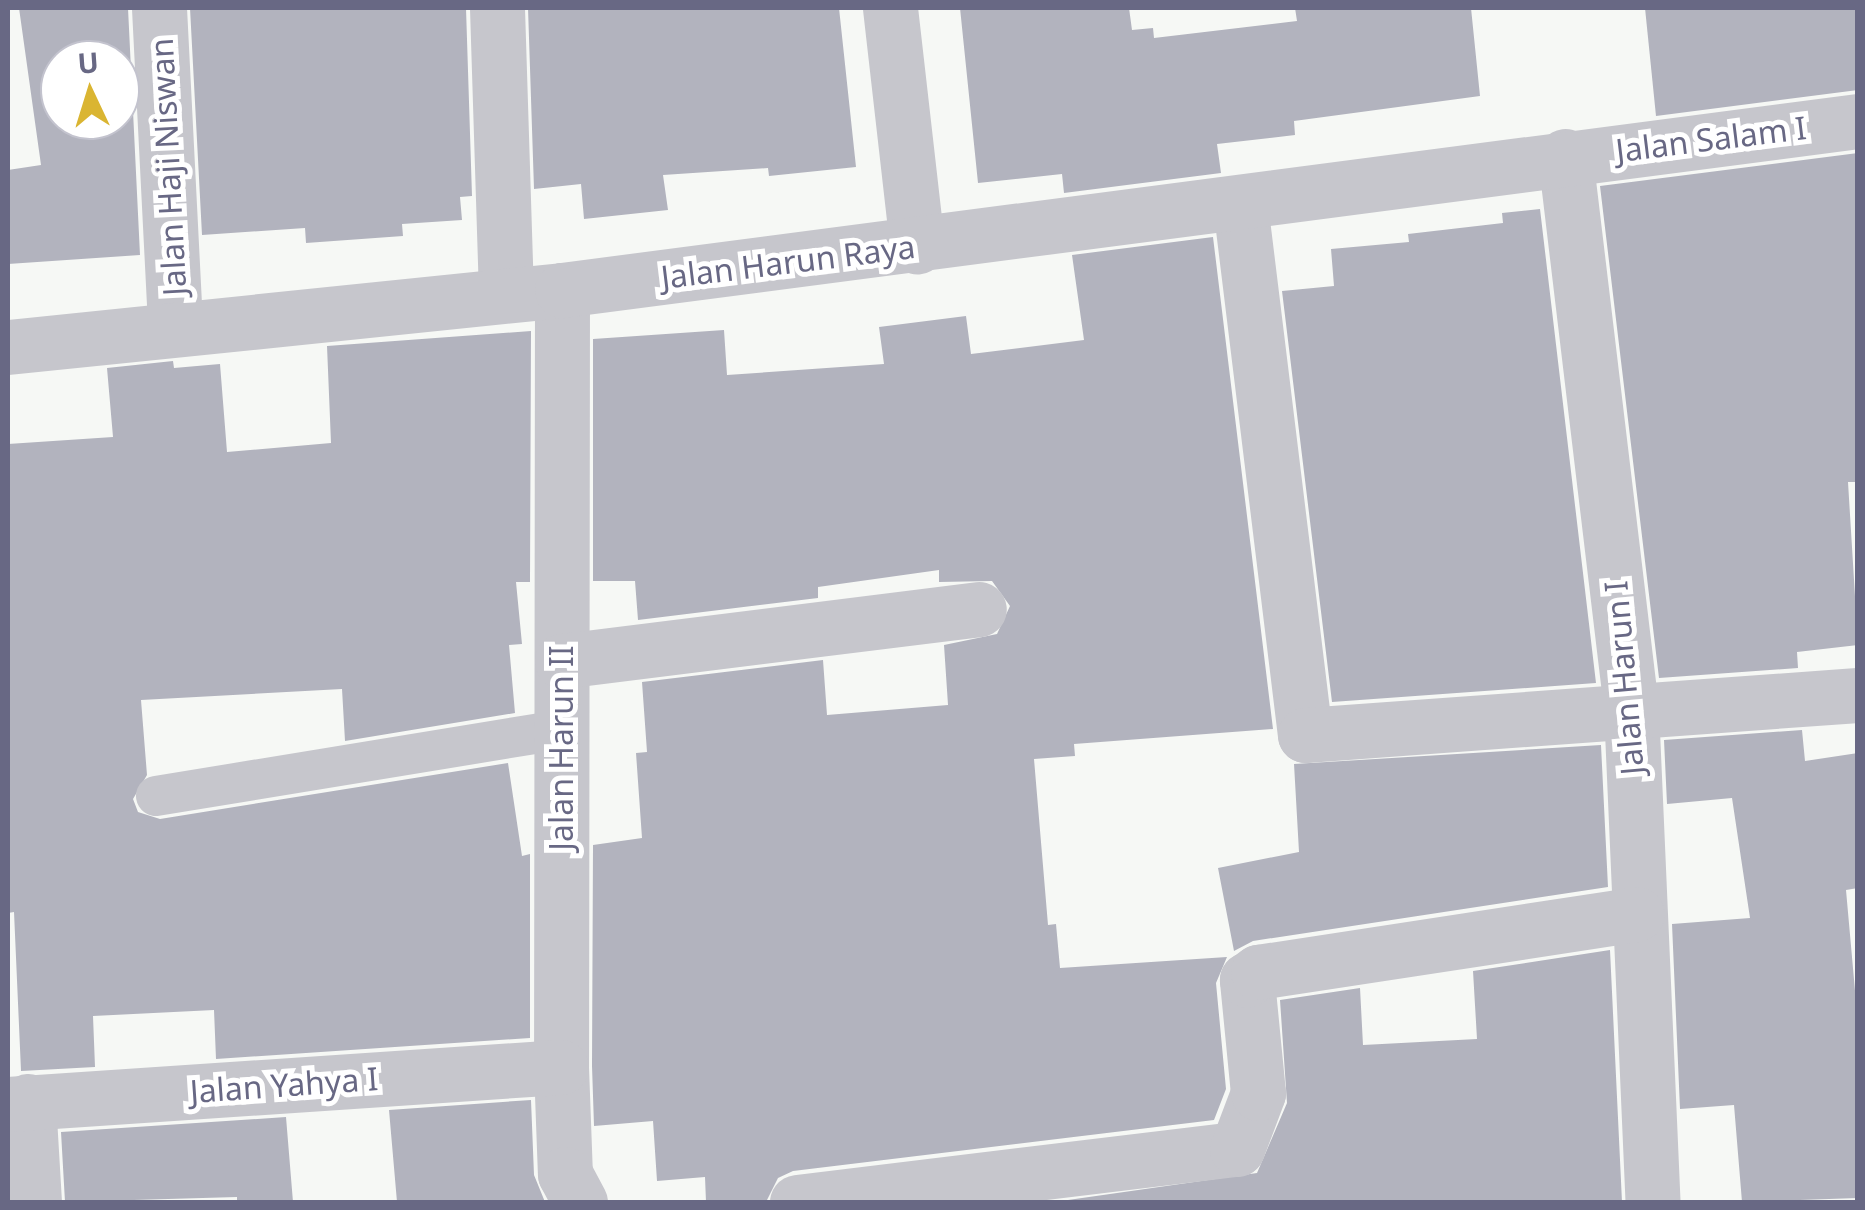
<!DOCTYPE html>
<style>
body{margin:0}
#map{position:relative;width:1865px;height:1210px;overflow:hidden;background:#f6f8f5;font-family:"Noto Sans",sans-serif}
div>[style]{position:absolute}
.building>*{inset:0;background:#b2b3be}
.lane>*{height:40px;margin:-20px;padding:0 20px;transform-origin:20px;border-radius:20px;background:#c6c6cc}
.street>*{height:55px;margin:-27.5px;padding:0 27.5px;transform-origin:27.5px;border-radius:27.5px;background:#c6c6cc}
span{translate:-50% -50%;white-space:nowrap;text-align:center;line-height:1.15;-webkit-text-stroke:10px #fff;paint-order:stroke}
.street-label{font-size:32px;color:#686884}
.frame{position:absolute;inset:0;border:10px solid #686884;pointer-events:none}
.north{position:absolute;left:40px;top:40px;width:100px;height:100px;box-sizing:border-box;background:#fff;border:2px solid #c3c3ce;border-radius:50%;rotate:356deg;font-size:28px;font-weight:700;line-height:40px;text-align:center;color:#686884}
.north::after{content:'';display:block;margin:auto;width:35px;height:45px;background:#dab532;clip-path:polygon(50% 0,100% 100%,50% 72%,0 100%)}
</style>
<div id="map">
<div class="building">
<div style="clip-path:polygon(evenodd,19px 8px,128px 8px,140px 255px,8px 264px,8px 170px,41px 165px,19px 8px,60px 60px,120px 60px,120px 120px,60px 120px,60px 60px)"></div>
<div style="clip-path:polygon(190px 8px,466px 8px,472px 196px,460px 197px,462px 220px,402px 224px,403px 236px,306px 243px,305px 228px,202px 235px)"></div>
<div style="clip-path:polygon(528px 8px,839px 8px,856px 167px,769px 176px,768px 168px,663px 175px,668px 210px,584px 219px,581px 184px,534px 189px)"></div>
<div style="clip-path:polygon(960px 8px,1129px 8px,1132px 30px,1153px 28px,1154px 38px,1297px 21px,1295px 8px,1471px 8px,1480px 96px,1294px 121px,1295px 135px,1217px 144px,1221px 173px,1064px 193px,1062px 174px,978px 183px)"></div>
<div style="clip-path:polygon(1645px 8px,1858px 8px,1858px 90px,1656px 116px)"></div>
<div style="clip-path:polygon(1858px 153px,1858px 482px,1848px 482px,1858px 645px,1797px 652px,1798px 668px,1659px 678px,1600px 186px)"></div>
<div style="clip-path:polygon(1540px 209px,1596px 683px,1332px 702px,1282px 291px,1334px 286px,1331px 249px,1409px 242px,1408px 234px,1503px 223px,1502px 213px)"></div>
<div style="clip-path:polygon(1213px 237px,1273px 729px,1074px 744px,1075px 756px,1034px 759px,1048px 925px,1056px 924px,1060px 968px,1227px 957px,1216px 983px,1226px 1089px,1214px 1120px,793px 1171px,778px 1178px,766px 1202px,706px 1202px,705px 1177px,657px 1181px,653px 1121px,594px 1126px,592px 1066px,593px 845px,642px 838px,636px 753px,647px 752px,642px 682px,823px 660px,827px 715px,948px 705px,944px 645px,997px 634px,1010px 606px,992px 581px,939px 582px,939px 570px,818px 587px,818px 598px,638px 620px,635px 581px,593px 581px,593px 339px,724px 330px,727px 375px,884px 364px,879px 327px,966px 316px,971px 354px,1084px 340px,1072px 255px)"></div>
<div style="clip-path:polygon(531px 331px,530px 582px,516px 582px,522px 644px,509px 645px,515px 713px,345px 741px,342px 689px,141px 700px,147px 775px,133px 799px,138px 812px,160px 819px,508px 763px,522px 856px,530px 854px,530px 1038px,216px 1059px,214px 1010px,93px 1016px,95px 1067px,21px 1071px,14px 912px,8px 913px,8px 444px,113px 437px,107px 368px,173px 361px,174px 368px,220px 364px,227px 452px,331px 443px,327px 346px)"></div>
<div style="clip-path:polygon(1802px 730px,1805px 761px,1858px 753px,1858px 888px,1846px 890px,1858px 1024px,1858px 1198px,1742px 1202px,1734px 1105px,1680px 1109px,1672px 924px,1750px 918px,1732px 798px,1667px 804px,1664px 740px)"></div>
<div style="clip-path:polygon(1601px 745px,1608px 887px,1253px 941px,1234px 951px,1218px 868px,1299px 852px,1294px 764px)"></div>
<div style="clip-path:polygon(1610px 950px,1622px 1202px,1054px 1202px,1257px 1173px,1287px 1103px,1280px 1000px,1360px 988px,1363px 1045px,1477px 1039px,1473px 971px)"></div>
<div style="clip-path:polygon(531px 1100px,534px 1175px,545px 1202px,397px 1202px,389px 1110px)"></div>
<div style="clip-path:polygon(286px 1117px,293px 1202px,237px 1202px,237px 1197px,65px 1202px,61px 1132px)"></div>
</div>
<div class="lane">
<div style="left:156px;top:796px;width:409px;rotate:-9.3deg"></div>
</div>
<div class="street">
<div style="left:159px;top:8px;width:318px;rotate:87.1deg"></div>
<div style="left:497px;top:8px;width:286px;rotate:88.2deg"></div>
<div style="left:890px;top:8px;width:240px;rotate:83.5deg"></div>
<div style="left:1565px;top:156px;width:556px;rotate:83.18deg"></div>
<div style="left:1631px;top:708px;width:494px;rotate:87.5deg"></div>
<div style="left:1240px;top:204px;width:535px;rotate:83.02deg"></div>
<div style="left:1305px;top:735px;width:554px;rotate:-4.14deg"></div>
<div style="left:562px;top:290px;width:777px;rotate:90.07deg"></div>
<div style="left:561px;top:1067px;width:107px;rotate:87.9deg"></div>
<div style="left:565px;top:1174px;width:32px;rotate:62deg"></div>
<div style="left:8px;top:347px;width:557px;rotate:-5.87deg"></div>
<div style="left:562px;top:290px;width:1307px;rotate:-7.43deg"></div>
<div style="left:562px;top:661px;width:420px;rotate:-7.1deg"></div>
<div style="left:28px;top:1101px;width:101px;rotate:86.6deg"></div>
<div style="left:8px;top:1104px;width:554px;rotate:-3.83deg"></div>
<div style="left:797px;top:1202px;width:443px;rotate:-6.9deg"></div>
<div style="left:1237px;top:1149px;width:60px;rotate:-69.4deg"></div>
<div style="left:1258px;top:1093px;width:114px;rotate:-95.6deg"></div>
<div style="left:1247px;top:980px;width:14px;rotate:-36deg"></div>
<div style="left:1258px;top:972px;width:383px;rotate:-8.7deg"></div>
</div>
<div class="street-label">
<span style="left:1711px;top:139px;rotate:-7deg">Jalan Salam I</span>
<span style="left:168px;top:167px;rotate:-93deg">Jalan Haji Niswan</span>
<span style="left:788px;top:262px;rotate:-7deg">Jalan Harun Raya</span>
<span style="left:1624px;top:678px;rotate:-95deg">Jalan Harun I</span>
<span style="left:561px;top:748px;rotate:-90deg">Jalan Harun II</span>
<span style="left:284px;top:1085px;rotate:-4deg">Jalan Yahya I</span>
</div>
<div class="frame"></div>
<div class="north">U</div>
</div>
